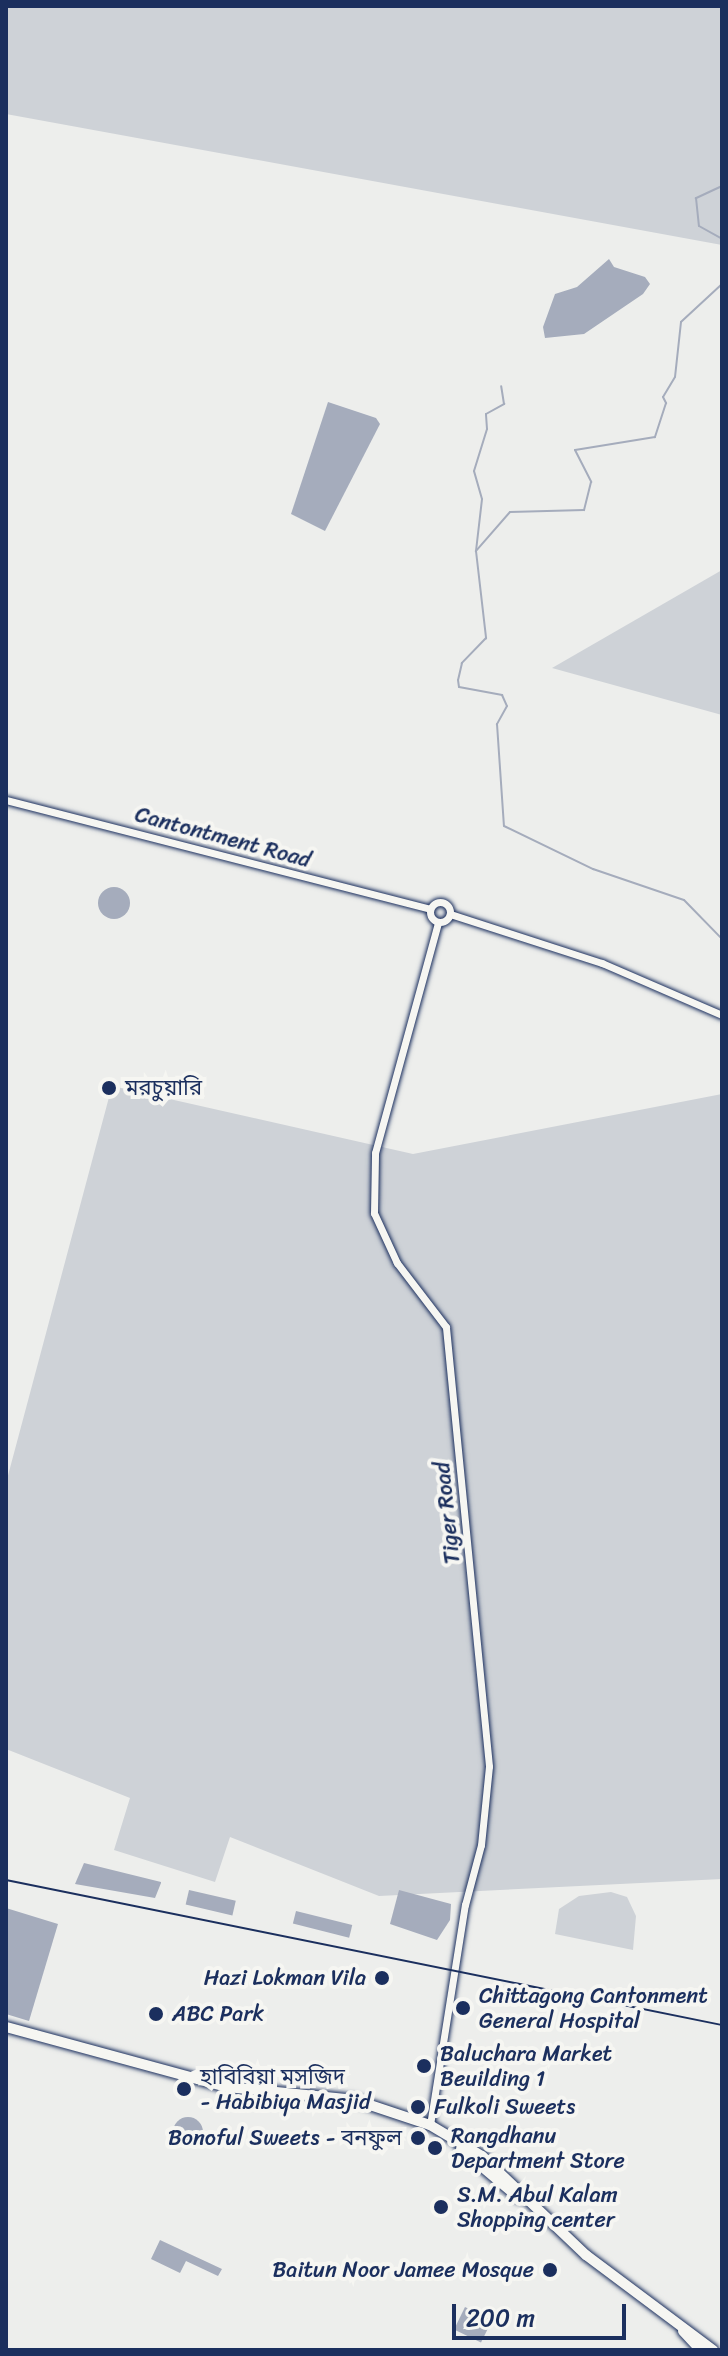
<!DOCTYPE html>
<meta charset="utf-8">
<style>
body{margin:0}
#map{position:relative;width:728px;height:2356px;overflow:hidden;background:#edeeec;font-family:Sriracha,"Noto Sans Bengali",sans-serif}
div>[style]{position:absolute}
.green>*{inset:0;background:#ced2d7}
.water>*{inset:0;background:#a5acbc;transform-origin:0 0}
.round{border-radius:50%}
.stream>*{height:2px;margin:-1px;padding:0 1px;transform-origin:1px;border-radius:1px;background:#a5acbc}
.roads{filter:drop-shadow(0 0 2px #1b2f5e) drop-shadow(0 0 2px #1b2f5e)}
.tertiary>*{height:7px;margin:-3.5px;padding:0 3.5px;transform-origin:3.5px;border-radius:3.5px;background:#f6f6f2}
.tertiary>.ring{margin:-3.5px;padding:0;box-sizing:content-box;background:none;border:7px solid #f6f6f2;border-radius:50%}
.trunk>*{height:10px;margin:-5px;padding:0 5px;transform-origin:5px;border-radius:5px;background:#f6f6f2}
.rail>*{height:2px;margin:-1px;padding:0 1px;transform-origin:1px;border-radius:1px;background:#1b2f5e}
.dots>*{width:22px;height:22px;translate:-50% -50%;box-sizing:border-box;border:4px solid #f6f6f2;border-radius:50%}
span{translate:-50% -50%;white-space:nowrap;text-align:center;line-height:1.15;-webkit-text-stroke:8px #f6f6f2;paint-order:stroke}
.street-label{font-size:22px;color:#1b2f5e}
.poi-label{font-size:22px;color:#1b2f5e}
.left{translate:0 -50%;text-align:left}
.right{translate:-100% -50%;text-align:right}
.frame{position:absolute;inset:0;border:8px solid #1b2f5e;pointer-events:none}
.scale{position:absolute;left:452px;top:2304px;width:174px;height:36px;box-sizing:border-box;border:4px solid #1b2f5e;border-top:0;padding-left:10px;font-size:24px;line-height:28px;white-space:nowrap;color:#1b2f5e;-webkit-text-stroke:6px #f6f6f2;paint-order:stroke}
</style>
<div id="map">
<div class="green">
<div style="clip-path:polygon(6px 6px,722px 6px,722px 245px,6px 114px)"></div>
<div style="clip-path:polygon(722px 570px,722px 715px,552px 668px)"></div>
<div style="clip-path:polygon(112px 1086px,413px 1154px,722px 1094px,722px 1879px,379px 1896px,230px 1837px,215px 1882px,114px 1850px,130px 1798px,6px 1749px,6px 1483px)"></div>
<div style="clip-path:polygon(611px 1892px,627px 1897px,636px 1916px,633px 1950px,555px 1934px,559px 1909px,579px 1896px)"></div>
</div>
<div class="water">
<div style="clip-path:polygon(609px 259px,614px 267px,645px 277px,650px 284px,643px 294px,584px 334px,545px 338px,543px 327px,555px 294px,577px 287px)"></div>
<div style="clip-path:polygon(328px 402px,376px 418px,380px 424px,325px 531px,291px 514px)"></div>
<div class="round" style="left:98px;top:887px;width:32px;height:32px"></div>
<div style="clip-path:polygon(84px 1863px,161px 1882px,161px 1883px,155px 1898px,75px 1884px)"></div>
<div style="left:189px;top:1890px;width:48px;height:15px;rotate:13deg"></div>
<div style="clip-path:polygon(399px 1890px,451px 1904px,450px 1920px,437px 1940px,390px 1924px)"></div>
<div style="clip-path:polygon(6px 1908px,58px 1924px,29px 2021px,6px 2014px)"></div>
<div style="left:296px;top:1911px;width:58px;height:13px;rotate:14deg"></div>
<div class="round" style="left:173px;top:2117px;width:30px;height:30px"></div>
<div style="clip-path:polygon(160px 2240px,222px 2269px,218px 2276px,186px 2261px,180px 2273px,151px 2259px)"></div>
<div style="left:465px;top:2307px;width:30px;height:25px;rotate:26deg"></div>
</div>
<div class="stream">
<div style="left:722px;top:186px;width:29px;rotate:155deg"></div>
<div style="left:696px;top:198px;width:28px;rotate:84deg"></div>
<div style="left:699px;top:226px;width:26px;rotate:29deg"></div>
<div style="left:722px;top:284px;width:56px;rotate:137.2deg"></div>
<div style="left:681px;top:322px;width:55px;rotate:96.2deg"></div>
<div style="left:675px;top:377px;width:23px;rotate:121deg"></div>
<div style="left:663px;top:397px;width:7px;rotate:63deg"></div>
<div style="left:666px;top:403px;width:36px;rotate:108deg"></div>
<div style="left:655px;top:437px;width:81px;rotate:170.8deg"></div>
<div style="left:575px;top:450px;width:36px;rotate:63deg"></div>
<div style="left:591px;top:482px;width:29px;rotate:104deg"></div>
<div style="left:584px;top:510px;width:74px;rotate:178.5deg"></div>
<div style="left:510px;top:512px;width:52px;rotate:131.1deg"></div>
<div style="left:476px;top:551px;width:88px;rotate:83.4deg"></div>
<div style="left:486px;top:638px;width:35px;rotate:134deg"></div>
<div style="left:462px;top:663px;width:17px;rotate:103deg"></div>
<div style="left:458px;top:680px;width:7px;rotate:82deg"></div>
<div style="left:459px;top:687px;width:44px;rotate:10.5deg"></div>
<div style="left:502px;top:695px;width:12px;rotate:66deg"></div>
<div style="left:507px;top:706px;width:21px;rotate:119deg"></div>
<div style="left:497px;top:724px;width:102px;rotate:86.1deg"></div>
<div style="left:504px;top:826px;width:99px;rotate:25.8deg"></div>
<div style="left:593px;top:869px;width:96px;rotate:18.8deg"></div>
<div style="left:684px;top:900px;width:54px;rotate:45.7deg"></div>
<div style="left:476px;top:551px;width:52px;rotate:-83.4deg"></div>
<div style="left:482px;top:499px;width:29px;rotate:-106deg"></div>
<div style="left:474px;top:471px;width:44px;rotate:-72.8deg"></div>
<div style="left:487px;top:429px;width:15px;rotate:-94deg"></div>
<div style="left:486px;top:414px;width:21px;rotate:-29deg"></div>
<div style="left:504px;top:404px;width:18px;rotate:-99deg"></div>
</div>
<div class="roads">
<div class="tertiary">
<div style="left:6px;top:800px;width:438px;rotate:14.4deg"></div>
<div class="ring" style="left:430px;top:902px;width:13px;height:13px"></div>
<div style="left:450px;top:914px;width:160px;rotate:17.9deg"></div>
<div style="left:602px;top:963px;width:131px;rotate:23.4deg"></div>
<div style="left:430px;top:2125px;width:223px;rotate:-81deg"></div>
<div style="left:465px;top:1905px;width:62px;rotate:-75.1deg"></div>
<div style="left:481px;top:1845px;width:79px;rotate:-84.2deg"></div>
<div style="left:489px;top:1766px;width:441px;rotate:-95.6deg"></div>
<div style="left:446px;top:1327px;width:81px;rotate:-127.4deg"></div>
<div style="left:397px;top:1263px;width:55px;rotate:-114.7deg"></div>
<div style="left:374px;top:1213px;width:60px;rotate:-89deg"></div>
<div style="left:375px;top:1153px;width:239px;rotate:-74.7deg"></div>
</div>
<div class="trunk">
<div style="left:6px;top:2027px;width:229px;rotate:15.2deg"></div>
<div style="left:227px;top:2087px;width:129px;rotate:5.8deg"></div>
<div style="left:355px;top:2100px;width:79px;rotate:18.4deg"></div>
<div style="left:430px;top:2125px;width:61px;rotate:30.8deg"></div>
<div style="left:482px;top:2156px;width:144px;rotate:43.6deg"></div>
<div style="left:586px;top:2255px;width:159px;rotate:36.8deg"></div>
<div style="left:461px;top:2149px;width:76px;rotate:40.2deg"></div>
<div style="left:683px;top:2331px;width:26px;rotate:47deg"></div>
</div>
</div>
<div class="rail">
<div style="left:6px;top:1880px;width:731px;rotate:11.45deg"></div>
</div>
<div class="dots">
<div style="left:109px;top:1088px;background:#1b2f5e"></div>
<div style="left:382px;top:1978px;background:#1b2f5e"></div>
<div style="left:463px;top:2008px;background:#1b2f5e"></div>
<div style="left:156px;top:2014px;background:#1b2f5e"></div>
<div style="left:424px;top:2066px;background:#1b2f5e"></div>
<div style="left:184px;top:2089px;background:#1b2f5e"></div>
<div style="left:418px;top:2107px;background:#1b2f5e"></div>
<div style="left:418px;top:2138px;background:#1b2f5e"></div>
<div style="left:435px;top:2148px;background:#1b2f5e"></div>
<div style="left:441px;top:2207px;background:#1b2f5e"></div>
<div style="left:550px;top:2270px;background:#1b2f5e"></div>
</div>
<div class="street-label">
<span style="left:223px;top:837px;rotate:15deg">Cantontment Road</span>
<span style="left:447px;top:1513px;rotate:-96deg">Tiger Road</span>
</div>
<div class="poi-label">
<span class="left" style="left:125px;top:1088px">মরচুয়ারি</span>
<span class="right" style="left:366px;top:1978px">Hazi Lokman Vila</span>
<span class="left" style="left:479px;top:2008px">Chittagong Cantonment<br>General Hospital</span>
<span class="left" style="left:172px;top:2014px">ABC Park</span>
<span class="left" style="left:440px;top:2066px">Baluchara Market<br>Beuilding 1</span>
<span class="left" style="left:200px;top:2089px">হাবিবিয়া মসজিদ<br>- Habibiya Masjid</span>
<span class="left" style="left:434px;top:2107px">Fulkoli Sweets</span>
<span class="left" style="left:451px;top:2148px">Rangdhanu<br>Department Store</span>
<span class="right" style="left:402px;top:2138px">Bonoful Sweets - বনফুল</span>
<span class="left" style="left:457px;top:2207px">S.M. Abul Kalam<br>Shopping center</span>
<span class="right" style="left:534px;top:2270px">Baitun Noor Jamee Mosque</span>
</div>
<div class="frame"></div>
<div class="scale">200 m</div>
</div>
